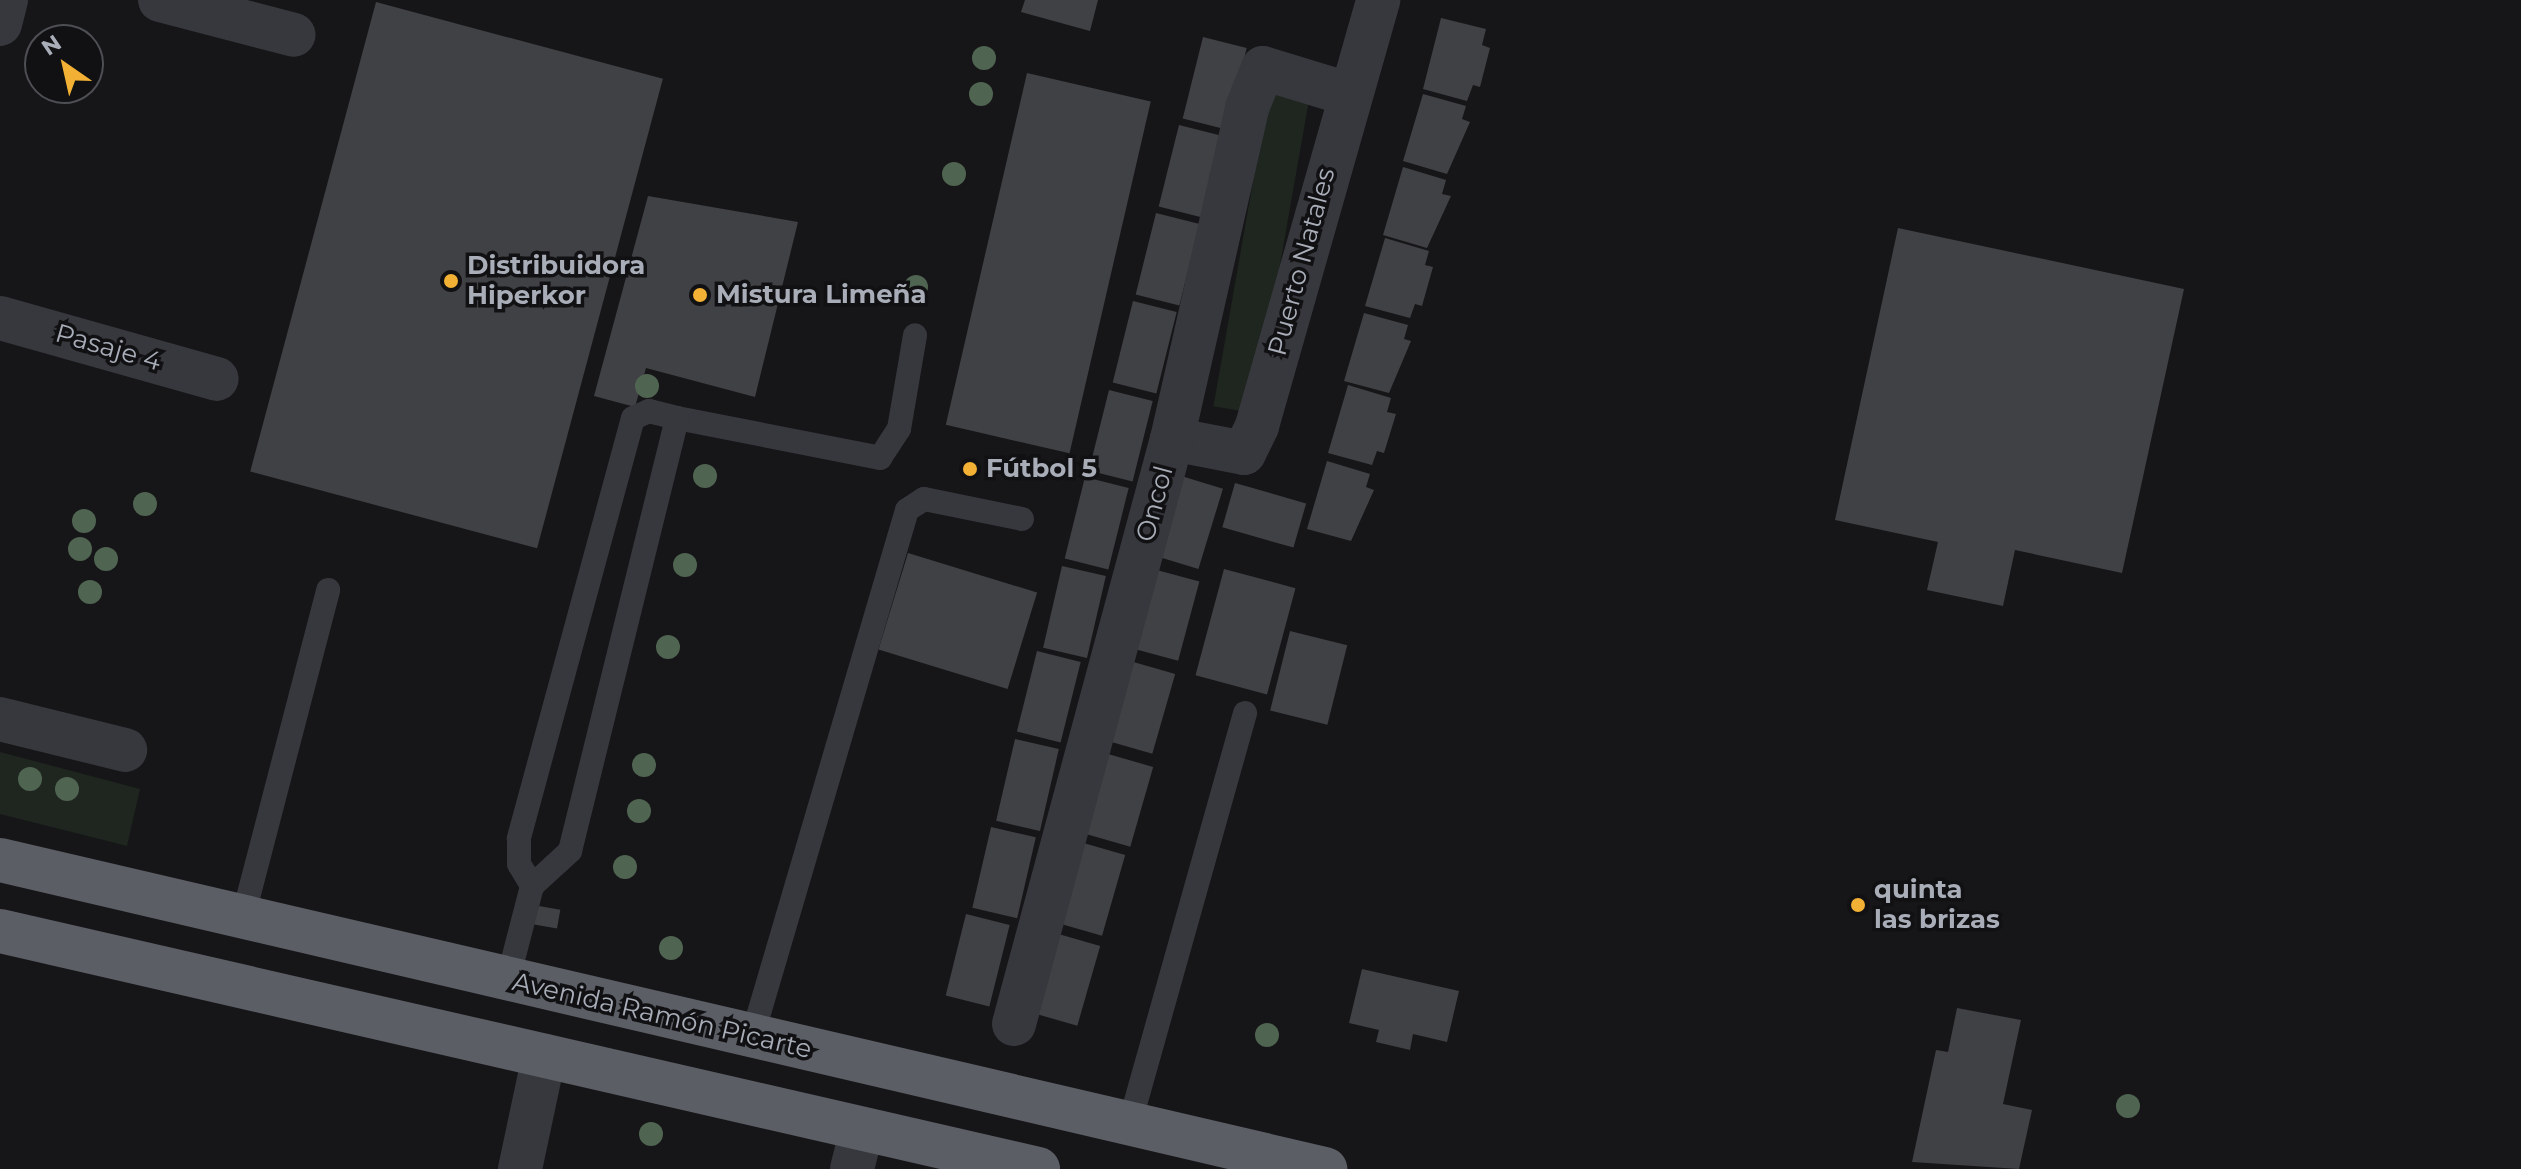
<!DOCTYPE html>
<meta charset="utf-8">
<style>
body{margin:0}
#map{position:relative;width:2521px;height:1169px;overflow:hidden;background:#161618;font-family:Montserrat,sans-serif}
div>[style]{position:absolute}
.green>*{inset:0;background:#1e261f;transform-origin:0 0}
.building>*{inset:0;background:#404145;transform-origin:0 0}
.service>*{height:24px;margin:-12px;padding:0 12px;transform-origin:12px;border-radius:12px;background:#37383d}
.minor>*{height:44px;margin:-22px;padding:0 22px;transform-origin:22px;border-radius:22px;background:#37383d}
.tertiary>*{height:44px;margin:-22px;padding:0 22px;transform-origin:22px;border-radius:22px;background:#37383d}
.trunk>*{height:44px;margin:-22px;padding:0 22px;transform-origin:22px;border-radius:22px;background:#5b5e65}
.trees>*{width:24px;height:24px;margin:-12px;border-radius:50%;background:#506452}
.dots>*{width:22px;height:22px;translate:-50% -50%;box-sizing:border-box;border:4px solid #111113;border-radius:50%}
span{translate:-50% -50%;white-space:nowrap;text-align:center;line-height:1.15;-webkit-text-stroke:7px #111113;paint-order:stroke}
.street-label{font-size:26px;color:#a8adb8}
.poi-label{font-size:26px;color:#a8adb8;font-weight:700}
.left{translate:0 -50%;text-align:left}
.north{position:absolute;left:24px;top:24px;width:80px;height:80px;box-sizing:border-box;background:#111113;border:2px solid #4d4f55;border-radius:50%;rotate:326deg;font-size:22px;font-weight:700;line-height:32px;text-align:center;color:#a8adb8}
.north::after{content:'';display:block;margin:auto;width:28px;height:36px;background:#f2b134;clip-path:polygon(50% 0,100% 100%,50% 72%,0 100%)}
</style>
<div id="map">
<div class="green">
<div style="left:1269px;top:91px;width:41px;height:320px;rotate:10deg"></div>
<div style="clip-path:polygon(0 752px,140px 789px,127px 846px,0 814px)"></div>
</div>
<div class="building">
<div style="clip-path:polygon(1025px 0,1098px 0,1090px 31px,1021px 12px)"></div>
<div style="left:376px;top:2px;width:297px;height:486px;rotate:15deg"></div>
<div style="clip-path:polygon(1441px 18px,1486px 29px,1482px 45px,1490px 48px,1480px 87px,1473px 85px,1467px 101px,1423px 89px)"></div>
<div style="left:1203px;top:37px;width:45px;height:84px;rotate:14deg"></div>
<div style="left:1027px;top:73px;width:127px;height:361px;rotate:13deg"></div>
<div style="clip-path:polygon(1423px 94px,1466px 106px,1462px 119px,1470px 122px,1447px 174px,1403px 161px)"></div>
<div style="left:1179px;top:125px;width:46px;height:84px;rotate:14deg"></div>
<div style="clip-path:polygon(1403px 167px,1446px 180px,1442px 194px,1451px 196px,1427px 248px,1383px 235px)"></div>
<div style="clip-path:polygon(648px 196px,798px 222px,755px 397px,646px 368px,635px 407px,594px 396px)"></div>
<div style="left:1156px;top:213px;width:45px;height:84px;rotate:14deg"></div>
<div style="clip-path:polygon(1898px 228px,2184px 289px,2122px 573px,2015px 550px,2003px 606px,1927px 590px,1938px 542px,1835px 520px)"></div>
<div style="clip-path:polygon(1385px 238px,1429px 251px,1425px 265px,1433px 267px,1422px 306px,1415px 304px,1410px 318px,1365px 306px)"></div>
<div style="left:1133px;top:301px;width:45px;height:84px;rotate:14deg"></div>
<div style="clip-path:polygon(1364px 313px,1408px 325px,1404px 339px,1411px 341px,1389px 393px,1344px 381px)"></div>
<div style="clip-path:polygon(1348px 385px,1391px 398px,1387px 412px,1396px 414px,1384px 453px,1377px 451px,1372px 465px,1328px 453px)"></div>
<div style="left:1109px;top:390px;width:45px;height:83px;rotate:14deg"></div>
<div style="clip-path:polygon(1327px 461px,1370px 474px,1366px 487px,1374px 490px,1351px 541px,1307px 529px)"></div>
<div style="left:1178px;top:475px;width:47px;height:84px;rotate:17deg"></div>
<div style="left:1085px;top:477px;width:45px;height:84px;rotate:14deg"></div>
<div style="left:1235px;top:483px;width:74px;height:46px;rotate:16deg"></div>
<div style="left:908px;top:553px;width:135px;height:101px;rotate:17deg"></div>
<div style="left:1062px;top:566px;width:45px;height:84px;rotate:13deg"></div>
<div style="left:1153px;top:569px;width:48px;height:82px;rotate:15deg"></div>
<div style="left:1224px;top:569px;width:74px;height:110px;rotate:15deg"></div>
<div style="left:1290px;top:631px;width:59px;height:82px;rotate:14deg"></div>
<div style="left:1037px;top:651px;width:45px;height:83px;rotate:14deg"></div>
<div style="left:1130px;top:661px;width:47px;height:83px;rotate:16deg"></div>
<div style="left:1015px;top:739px;width:45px;height:84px;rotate:13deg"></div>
<div style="left:1108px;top:754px;width:47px;height:83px;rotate:16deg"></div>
<div style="left:991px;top:827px;width:46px;height:83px;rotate:13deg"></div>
<div style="left:1080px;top:842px;width:47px;height:84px;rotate:16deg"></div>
<div style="left:516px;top:902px;width:45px;height:19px;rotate:10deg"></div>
<div style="left:966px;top:914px;width:45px;height:84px;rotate:14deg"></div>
<div style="left:1055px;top:933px;width:47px;height:83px;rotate:16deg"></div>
<div style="clip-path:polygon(1362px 969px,1459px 991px,1447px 1042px,1413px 1034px,1410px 1050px,1376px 1042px,1379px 1030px,1349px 1023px)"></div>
<div style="clip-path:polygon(1957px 1008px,2021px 1020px,2003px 1104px,2032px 1110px,2019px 1169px,1912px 1162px,1936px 1050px,1948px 1052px)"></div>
</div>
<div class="service">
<div style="left:677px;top:418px;width:207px;rotate:11.1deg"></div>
<div style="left:880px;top:458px;width:35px;rotate:-57deg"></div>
<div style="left:899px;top:429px;width:95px;rotate:-80.3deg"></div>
<div style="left:243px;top:917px;width:338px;rotate:-75.4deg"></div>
<div style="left:508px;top:979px;width:96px;rotate:-75.5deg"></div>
<div style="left:532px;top:886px;width:52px;rotate:-42.6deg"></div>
<div style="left:570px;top:851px;width:446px;rotate:-76.1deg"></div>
<div style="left:677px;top:418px;width:29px;rotate:-166deg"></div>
<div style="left:649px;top:411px;width:17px;rotate:156deg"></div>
<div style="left:633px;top:418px;width:436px;rotate:105.2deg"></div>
<div style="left:519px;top:839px;width:25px;rotate:90deg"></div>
<div style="left:519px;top:864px;width:26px;rotate:59deg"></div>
<div style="left:752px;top:1037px;width:549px;rotate:-73.61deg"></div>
<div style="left:907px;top:510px;width:20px;rotate:-33deg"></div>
<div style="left:924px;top:499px;width:100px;rotate:11.5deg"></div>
<div style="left:1129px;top:1126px;width:429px;rotate:-74.3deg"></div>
</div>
<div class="minor">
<div style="left:160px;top:0;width:138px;rotate:14.6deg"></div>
<div style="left:0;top:318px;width:225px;rotate:15.7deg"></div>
<div style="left:1172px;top:439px;width:73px;rotate:11deg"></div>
<div style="left:1244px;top:453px;width:30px;rotate:-64deg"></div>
<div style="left:1257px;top:426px;width:443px;rotate:-74.1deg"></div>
<div style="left:0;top:719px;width:129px;rotate:13.9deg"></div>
<div style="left:1014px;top:1024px;width:606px;rotate:-74.89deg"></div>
<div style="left:1172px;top:439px;width:339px;rotate:-77.2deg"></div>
<div style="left:1247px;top:108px;width:43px;rotate:-68.2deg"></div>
<div style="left:1263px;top:68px;width:89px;rotate:17deg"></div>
<div style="left:520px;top:1169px;width:116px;rotate:-78deg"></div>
<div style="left:852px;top:1169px;width:41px;rotate:-76deg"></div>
</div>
<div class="tertiary">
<div style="left:0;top:24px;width:25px;rotate:-76deg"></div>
</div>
<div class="trunk">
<div style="left:0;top:860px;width:1361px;rotate:13.13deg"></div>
<div style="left:0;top:931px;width:1065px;rotate:12.91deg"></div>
</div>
<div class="trees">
<div style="left:984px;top:58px"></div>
<div style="left:981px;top:94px"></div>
<div style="left:954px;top:174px"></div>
<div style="left:916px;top:287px"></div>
<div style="left:647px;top:386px"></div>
<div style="left:705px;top:476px"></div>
<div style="left:145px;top:504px"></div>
<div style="left:84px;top:521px"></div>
<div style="left:80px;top:549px"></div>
<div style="left:106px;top:559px"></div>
<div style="left:685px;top:565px"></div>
<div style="left:90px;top:592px"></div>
<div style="left:668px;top:647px"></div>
<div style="left:644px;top:765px"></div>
<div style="left:30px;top:779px"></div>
<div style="left:67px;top:789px"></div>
<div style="left:639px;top:811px"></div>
<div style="left:625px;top:867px"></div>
<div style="left:671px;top:948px"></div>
<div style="left:1267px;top:1035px"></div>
<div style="left:2128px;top:1106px"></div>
<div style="left:651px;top:1134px"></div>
</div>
<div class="dots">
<div style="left:451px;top:281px;background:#f2b134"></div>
<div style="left:700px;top:295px;background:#f2b134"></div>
<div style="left:970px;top:469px;background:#f2b134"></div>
<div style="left:1858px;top:905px;background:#f2b134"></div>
</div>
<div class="street-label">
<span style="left:1302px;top:262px;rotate:-75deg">Puerto Natales</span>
<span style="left:108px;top:348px;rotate:16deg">Pasaje 4</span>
<span style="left:1155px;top:504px;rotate:-75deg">Oncol</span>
<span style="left:662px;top:1016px;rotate:13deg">Avenida Ramón Picarte</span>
</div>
<div class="poi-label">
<span class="left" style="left:467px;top:281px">Distribuidora<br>Hiperkor</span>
<span class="left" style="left:716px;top:295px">Mistura Limeña</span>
<span class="left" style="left:986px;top:469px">Fútbol 5</span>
<span class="left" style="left:1874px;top:905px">quinta<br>las brizas</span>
</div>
<div class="north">N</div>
</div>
